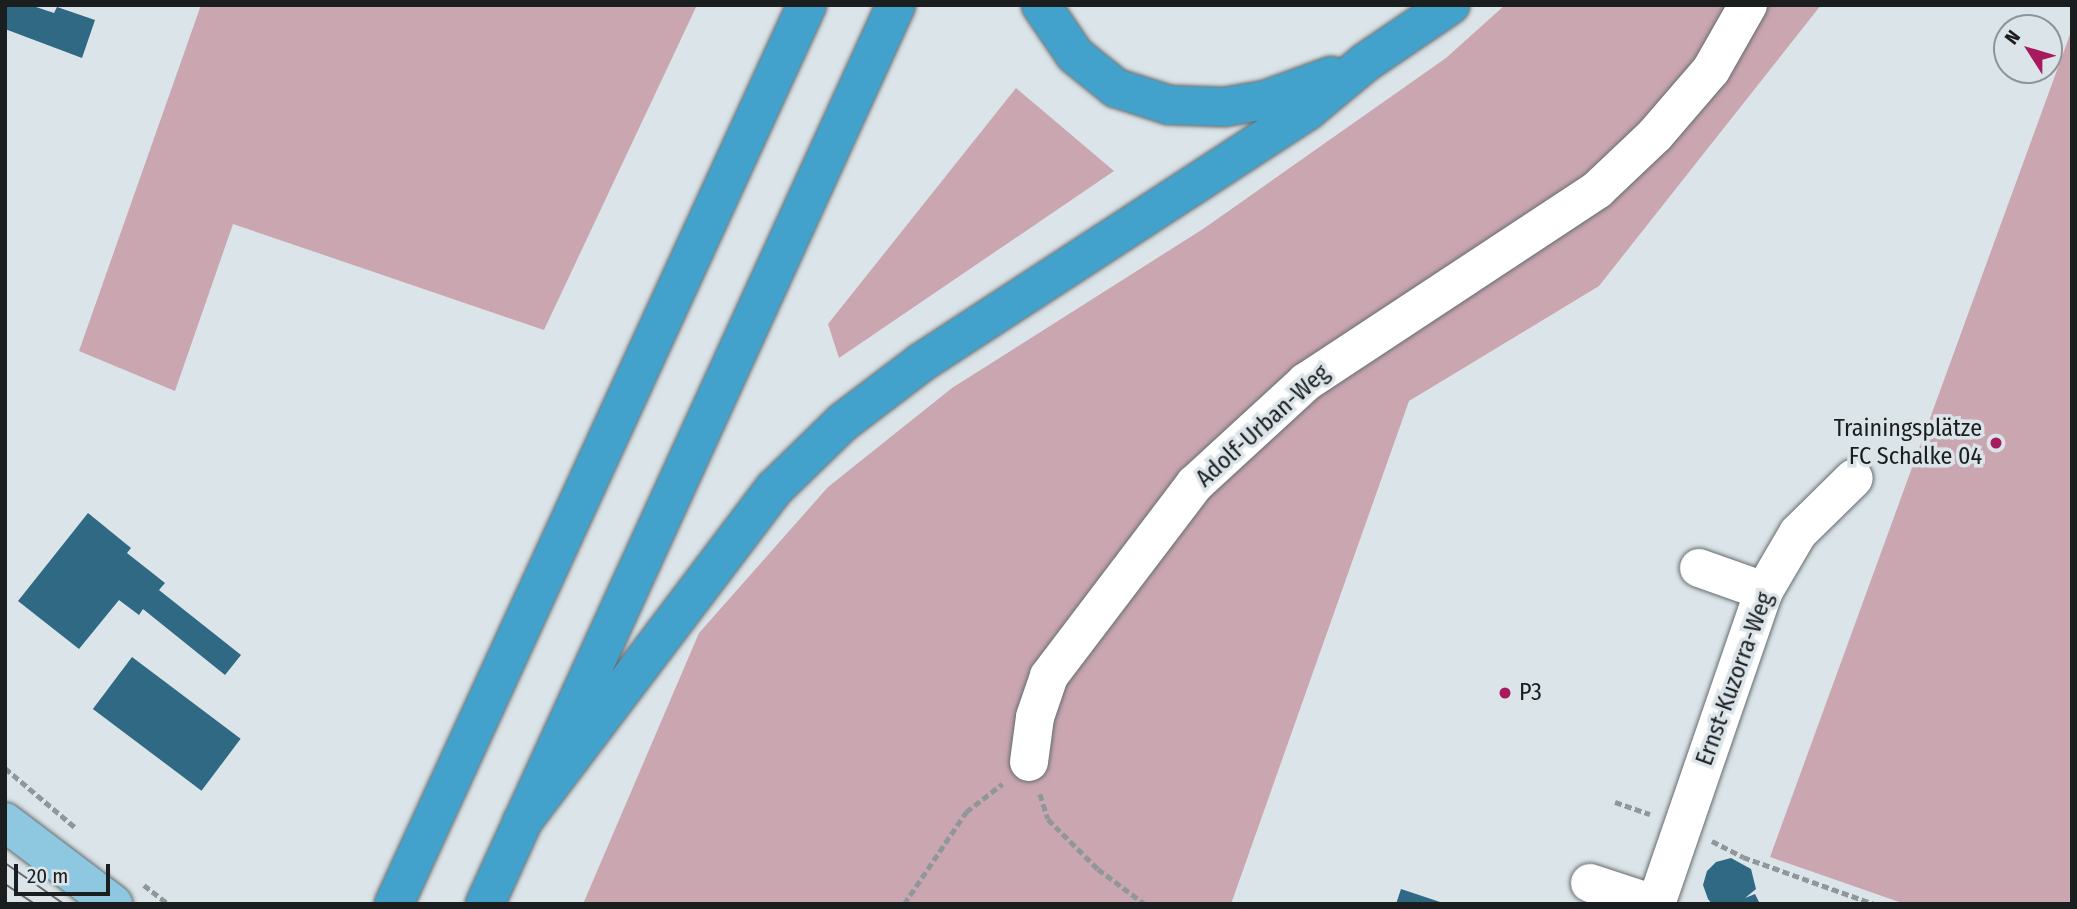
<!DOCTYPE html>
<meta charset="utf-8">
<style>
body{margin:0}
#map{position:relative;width:2077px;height:909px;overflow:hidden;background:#dbe4e8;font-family:"Fira Sans Condensed",sans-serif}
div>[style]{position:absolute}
.green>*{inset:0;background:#caa6b0}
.building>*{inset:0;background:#2f6983;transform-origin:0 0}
.path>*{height:4.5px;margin-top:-2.25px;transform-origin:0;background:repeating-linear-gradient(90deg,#90979a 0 7px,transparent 0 10.5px)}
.roads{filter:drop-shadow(0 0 2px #646c70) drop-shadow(0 0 2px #646c70)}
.minor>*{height:38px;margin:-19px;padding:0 19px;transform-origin:19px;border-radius:19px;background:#fff}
.major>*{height:38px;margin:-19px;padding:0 19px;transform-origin:19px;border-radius:19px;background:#8ec7e0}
.highway>*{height:38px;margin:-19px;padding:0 19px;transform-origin:19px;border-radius:19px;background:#43a2cc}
.tram>*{height:2px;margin:-1px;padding:0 1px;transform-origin:1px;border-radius:1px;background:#666c6e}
.dots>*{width:19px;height:19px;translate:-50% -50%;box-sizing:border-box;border:4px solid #dbe4e8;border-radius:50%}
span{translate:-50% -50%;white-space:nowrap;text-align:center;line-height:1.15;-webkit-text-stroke:7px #dbe4e8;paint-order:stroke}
.street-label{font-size:24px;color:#1b1e1f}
.poi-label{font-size:24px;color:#1b1e1f}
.right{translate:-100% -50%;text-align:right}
.left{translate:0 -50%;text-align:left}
.frame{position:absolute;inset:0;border:7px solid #1b1e1f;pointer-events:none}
.north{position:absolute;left:1993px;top:14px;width:70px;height:70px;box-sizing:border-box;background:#dbe4e8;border:2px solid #8e9598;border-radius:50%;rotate:307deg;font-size:19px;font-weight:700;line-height:28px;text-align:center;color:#1b1e1f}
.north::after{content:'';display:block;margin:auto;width:24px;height:32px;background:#a71b5e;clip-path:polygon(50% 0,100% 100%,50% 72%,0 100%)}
.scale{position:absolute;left:14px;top:864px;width:96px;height:32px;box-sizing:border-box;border:4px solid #1b1e1f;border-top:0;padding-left:9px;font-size:21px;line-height:24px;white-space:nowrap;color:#1b1e1f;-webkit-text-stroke:5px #dbe4e8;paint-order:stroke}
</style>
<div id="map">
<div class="green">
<div style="clip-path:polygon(201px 5px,697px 5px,544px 330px,233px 224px,175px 391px,79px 351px)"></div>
<div style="clip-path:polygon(1505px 5px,1821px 5px,1599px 286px,1409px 401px,1231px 904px,583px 904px,699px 633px,828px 487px,952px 388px,1203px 229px,1446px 58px)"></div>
<div style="clip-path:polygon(2072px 29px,2072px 904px,1905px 904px,1770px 857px)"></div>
<div style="clip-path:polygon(1016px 88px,1114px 171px,839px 358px,828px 324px)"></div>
</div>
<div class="building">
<div style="clip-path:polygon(5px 5px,30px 5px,54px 13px,57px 7px,95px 20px,82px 58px,5px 29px)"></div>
<div style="clip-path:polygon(88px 513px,131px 548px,127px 553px,165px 583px,159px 590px,241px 655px,225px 675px,143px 609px,139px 615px,119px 600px,79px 649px,18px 601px)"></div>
<div style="left:132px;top:657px;width:136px;height:65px;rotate:37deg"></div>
<div style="clip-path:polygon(1731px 858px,1751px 869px,1756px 889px,1745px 898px,1755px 894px,1760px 904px,1712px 904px,1708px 899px,1703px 885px,1707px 871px,1716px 862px)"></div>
<div style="clip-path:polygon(1401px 889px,1443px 903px,1443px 904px,1396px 904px)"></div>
</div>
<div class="path">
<div style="left:5px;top:768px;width:93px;rotate:40.2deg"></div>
<div style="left:1040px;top:794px;width:26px;rotate:72deg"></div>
<div style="left:1048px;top:819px;width:71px;rotate:45deg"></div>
<div style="left:1098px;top:869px;width:59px;rotate:36.7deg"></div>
<div style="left:1615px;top:802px;width:37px;rotate:19deg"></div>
<div style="left:1712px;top:841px;width:35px;rotate:27deg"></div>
<div style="left:1743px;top:857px;width:139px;rotate:19.7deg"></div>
<div style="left:144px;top:885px;width:31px;rotate:38deg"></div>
<div style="left:904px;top:904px;width:111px;rotate:-56deg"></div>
<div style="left:966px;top:812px;width:46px;rotate:-37.9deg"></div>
</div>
<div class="roads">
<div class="minor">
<div style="left:1699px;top:568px;width:69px;rotate:19.5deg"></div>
<div style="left:1029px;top:762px;width:45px;rotate:-82.4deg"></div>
<div style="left:1035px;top:717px;width:43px;rotate:-71.1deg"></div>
<div style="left:1049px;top:676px;width:241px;rotate:-52.8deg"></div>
<div style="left:1195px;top:484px;width:151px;rotate:-42.6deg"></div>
<div style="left:1306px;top:382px;width:349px;rotate:-33.4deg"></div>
<div style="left:1597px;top:190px;width:80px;rotate:-43.5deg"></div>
<div style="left:1655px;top:135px;width:86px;rotate:-49.3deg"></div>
<div style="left:1711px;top:70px;width:75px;rotate:-60.4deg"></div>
<div style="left:1590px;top:883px;width:67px;rotate:18.2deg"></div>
<div style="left:1656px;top:904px;width:331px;rotate:-71deg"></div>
<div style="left:1764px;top:591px;width:67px;rotate:-59.6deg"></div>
<div style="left:1798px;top:533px;width:78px;rotate:-44.5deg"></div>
</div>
<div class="major">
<div style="left:5px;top:822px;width:136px;rotate:37.2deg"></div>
</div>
<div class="highway">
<div style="left:1041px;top:5px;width:60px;rotate:55.8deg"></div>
<div style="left:1075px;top:55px;width:53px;rotate:38.8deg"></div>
<div style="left:1116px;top:88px;width:56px;rotate:17.8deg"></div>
<div style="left:1169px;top:105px;width:55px;rotate:2.1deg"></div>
<div style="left:1224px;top:107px;width:42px;rotate:-9.7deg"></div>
<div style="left:1265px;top:100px;width:70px;rotate:-20deg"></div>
<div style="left:522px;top:822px;width:418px;rotate:-52.9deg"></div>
<div style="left:774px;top:489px;width:96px;rotate:-44.2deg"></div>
<div style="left:843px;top:422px;width:99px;rotate:-37.2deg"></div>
<div style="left:922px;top:362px;width:461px;rotate:-33.1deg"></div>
<div style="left:1308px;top:110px;width:75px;rotate:-39.6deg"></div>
<div style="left:1366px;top:62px;width:102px;rotate:-34.2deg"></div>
<div style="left:394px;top:904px;width:989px;rotate:-65.33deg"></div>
<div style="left:485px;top:904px;width:988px;rotate:-65.43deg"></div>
</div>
</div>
<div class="tram">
<div style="left:5px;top:863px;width:72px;rotate:34.8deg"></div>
<div style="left:5px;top:884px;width:36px;rotate:34deg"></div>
</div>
<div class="dots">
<div style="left:1996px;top:443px;background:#a71b5e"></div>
<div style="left:1505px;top:693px;background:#a71b5e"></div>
</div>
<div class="street-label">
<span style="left:1263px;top:426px;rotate:-42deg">Adolf-Urban-Weg</span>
<span style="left:1735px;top:679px;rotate:-70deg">Ernst-Kuzorra-Weg</span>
</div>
<div class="poi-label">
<span class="right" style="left:1982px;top:443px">Trainingsplätze<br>FC Schalke 04</span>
<span class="left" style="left:1519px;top:693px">P3</span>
</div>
<div class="frame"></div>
<div class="north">N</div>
<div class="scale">20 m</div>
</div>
